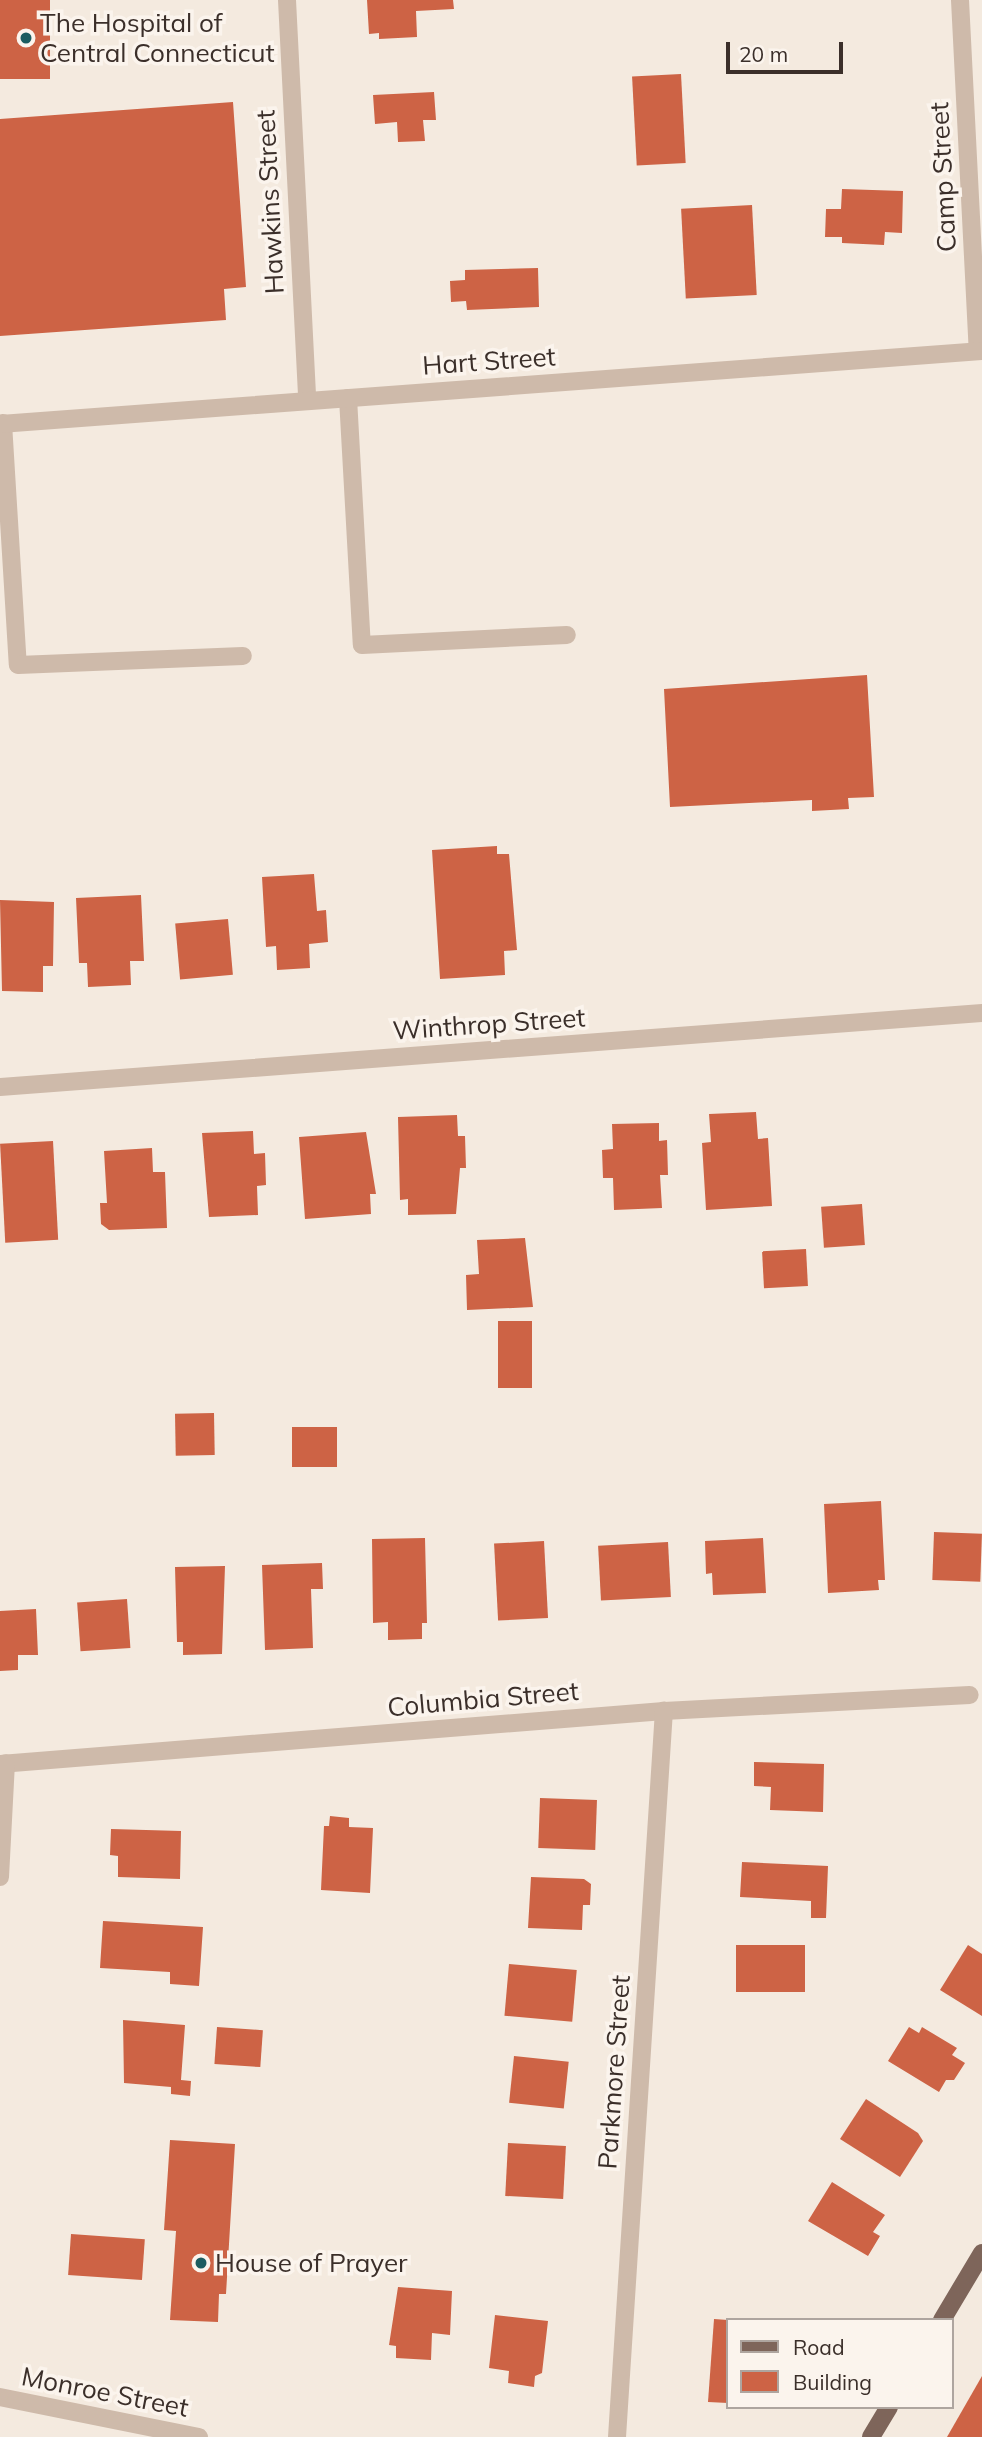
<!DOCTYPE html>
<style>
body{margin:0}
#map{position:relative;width:982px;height:2437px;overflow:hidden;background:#f4eadf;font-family:Mulish,sans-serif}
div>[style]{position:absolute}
.building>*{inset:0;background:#cd6345;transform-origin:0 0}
.minor>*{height:18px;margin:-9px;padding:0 9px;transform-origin:9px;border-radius:9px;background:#cebaaa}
.major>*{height:18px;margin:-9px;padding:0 9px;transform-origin:9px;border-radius:9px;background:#7e655a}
.dots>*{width:19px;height:19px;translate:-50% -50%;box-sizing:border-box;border:4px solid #fbf4ed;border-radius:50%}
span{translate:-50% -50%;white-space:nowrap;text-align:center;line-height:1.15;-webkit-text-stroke:7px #fbf4ed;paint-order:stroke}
.poi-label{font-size:26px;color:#3b2f2a}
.left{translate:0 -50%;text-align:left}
.street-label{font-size:26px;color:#3b2f2a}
.legend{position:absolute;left:726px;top:2318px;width:228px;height:91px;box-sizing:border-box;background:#fbf4ed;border:2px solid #aea59f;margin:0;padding:9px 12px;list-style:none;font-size:21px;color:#3b2f2a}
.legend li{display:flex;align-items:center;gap:14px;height:35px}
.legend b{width:35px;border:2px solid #aea59f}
.scale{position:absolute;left:726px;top:42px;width:117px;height:32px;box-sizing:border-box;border:4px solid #3b2f2a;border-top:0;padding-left:9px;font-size:21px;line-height:24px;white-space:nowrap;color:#3b2f2a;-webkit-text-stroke:5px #fbf4ed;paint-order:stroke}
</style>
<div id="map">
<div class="building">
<div style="left:0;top:0;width:50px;height:79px"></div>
<div style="clip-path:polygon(367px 0,453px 0,454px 9px,416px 11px,417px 37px,379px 39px,379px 33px,369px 34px)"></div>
<div style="left:681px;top:74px;width:89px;height:49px;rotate:87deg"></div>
<div style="clip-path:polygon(434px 92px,436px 120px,423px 120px,425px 141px,398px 142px,397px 122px,375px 124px,373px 95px)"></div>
<div style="clip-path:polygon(233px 102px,246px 287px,224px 289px,226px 320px,0 336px,0 119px)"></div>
<div style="clip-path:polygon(842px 189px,903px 191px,902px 233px,885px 232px,884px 245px,842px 243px,842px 237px,825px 237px,826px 209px,841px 209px)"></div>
<div style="left:752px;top:205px;width:90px;height:71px;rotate:87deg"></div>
<div style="clip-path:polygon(538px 268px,539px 307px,467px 310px,466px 301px,451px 302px,450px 281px,465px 280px,465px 270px)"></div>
<div style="clip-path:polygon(867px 675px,874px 797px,848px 798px,849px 809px,812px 811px,812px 800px,670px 807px,664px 689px)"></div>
<div style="clip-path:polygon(497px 846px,497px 854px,509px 854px,517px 950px,504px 951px,505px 975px,440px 979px,432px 850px)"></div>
<div style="clip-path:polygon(314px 874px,317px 911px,326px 910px,328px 942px,309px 944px,310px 968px,277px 970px,276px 946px,266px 947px,262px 877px)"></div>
<div style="clip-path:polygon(141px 895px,144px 961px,130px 961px,131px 985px,88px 987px,87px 963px,79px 963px,76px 898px)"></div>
<div style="clip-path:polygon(0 900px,54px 902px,53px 966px,43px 966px,43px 992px,2px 991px)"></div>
<div style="left:228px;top:919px;width:56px;height:53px;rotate:85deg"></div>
<div style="clip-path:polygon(756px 1112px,758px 1139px,768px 1138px,772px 1206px,706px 1210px,702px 1143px,711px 1142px,709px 1114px)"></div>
<div style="clip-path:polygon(457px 1115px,458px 1136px,465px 1136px,466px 1168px,460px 1168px,456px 1214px,408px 1215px,408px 1199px,400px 1200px,398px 1117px)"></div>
<div style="clip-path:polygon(659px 1123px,659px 1141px,667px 1140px,668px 1175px,660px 1175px,662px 1208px,614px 1210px,613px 1178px,603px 1178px,602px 1150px,613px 1149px,612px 1124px)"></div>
<div style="clip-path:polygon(253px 1131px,254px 1154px,265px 1153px,266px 1185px,257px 1186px,258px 1215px,209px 1217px,202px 1133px)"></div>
<div style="clip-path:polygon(366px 1132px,376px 1194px,370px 1194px,371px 1214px,305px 1219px,299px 1137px)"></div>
<div style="left:53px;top:1141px;width:99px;height:53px;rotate:87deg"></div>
<div style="clip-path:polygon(152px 1148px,153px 1172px,165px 1172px,167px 1228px,109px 1230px,101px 1224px,100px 1203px,107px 1203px,104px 1151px)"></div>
<div style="left:862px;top:1204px;width:41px;height:41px;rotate:86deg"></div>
<div style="clip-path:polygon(525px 1238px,533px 1307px,467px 1310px,466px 1275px,479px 1274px,477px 1240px)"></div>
<div style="left:806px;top:1249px;width:37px;height:44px;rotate:87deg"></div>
<div style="left:498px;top:1321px;width:34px;height:67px"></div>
<div style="left:214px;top:1413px;width:42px;height:39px;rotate:89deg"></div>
<div style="left:292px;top:1427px;width:45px;height:40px"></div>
<div style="clip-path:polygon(881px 1501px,885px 1580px,878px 1580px,879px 1590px,828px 1593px,824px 1504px)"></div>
<div style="left:934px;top:1532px;width:48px;height:48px;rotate:2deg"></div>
<div style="clip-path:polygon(425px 1538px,427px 1623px,422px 1623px,422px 1639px,388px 1640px,388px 1622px,373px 1623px,372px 1539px)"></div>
<div style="clip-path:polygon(763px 1538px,766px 1593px,713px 1595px,712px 1573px,706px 1574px,705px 1541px)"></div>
<div style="left:544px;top:1541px;width:77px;height:50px;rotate:87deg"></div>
<div style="left:668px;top:1542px;width:55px;height:70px;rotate:87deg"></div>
<div style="clip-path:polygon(322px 1563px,323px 1589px,311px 1589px,313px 1648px,265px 1650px,262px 1565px)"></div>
<div style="clip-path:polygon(225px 1566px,222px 1654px,183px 1655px,183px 1642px,177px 1642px,175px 1567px)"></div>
<div style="left:127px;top:1599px;width:49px;height:50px;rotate:86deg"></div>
<div style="clip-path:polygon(36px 1609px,38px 1655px,18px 1655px,18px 1670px,0 1671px,0 1611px)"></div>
<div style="clip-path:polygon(754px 1762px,824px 1764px,823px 1812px,770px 1810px,771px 1787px,754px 1786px)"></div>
<div style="left:540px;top:1798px;width:57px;height:50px;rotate:2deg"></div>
<div style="clip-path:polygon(330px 1816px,349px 1818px,349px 1827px,373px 1828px,370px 1893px,321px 1890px,324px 1826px,329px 1826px)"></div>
<div style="clip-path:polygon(111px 1829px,181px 1831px,180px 1879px,118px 1877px,118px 1856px,110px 1855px)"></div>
<div style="clip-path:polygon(742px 1862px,828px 1866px,826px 1918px,811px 1918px,811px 1901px,740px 1897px)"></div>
<div style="clip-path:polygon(531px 1877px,584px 1879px,591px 1884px,590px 1905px,583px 1905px,582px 1930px,528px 1928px)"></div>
<div style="clip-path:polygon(103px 1921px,203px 1927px,199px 1986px,170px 1984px,170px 1972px,100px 1968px)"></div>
<div style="left:736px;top:1945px;width:69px;height:47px"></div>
<div style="clip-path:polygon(968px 1945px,982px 1954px,982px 2016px,940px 1990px)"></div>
<div style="left:509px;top:1964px;width:68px;height:52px;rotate:5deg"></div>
<div style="clip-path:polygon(123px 2020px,185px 2025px,181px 2080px,191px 2081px,190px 2096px,171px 2094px,171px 2087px,124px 2083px)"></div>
<div style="left:217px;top:2027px;width:46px;height:37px;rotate:4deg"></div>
<div style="clip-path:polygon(909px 2027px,919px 2033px,922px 2027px,957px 2048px,952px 2055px,965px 2063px,954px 2080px,946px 2080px,939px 2092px,888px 2061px)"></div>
<div style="left:514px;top:2056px;width:55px;height:47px;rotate:6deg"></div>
<div style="clip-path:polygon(866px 2099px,918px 2133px,923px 2141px,900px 2177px,840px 2139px)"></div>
<div style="clip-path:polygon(170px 2140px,235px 2144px,226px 2294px,219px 2294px,218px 2322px,170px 2320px,176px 2231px,164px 2230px)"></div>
<div style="left:508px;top:2143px;width:58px;height:53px;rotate:3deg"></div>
<div style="clip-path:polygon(832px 2182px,885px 2215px,873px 2232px,880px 2236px,868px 2256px,808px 2221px)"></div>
<div style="left:71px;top:2234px;width:74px;height:41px;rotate:4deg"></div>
<div style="clip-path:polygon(398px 2287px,452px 2291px,450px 2335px,432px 2333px,431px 2360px,396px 2358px,396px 2346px,389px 2345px)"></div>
<div style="clip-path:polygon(495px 2315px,548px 2321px,542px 2373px,535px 2376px,534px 2387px,508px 2383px,509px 2371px,489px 2368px)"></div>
<div style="clip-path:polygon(714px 2319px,728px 2320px,728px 2403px,708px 2402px)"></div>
<div style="clip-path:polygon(982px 2376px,982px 2437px,947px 2437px)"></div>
</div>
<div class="minor">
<div style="left:287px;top:0;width:401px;rotate:87.1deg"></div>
<div style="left:960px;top:0;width:351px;rotate:87.1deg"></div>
<div style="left:348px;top:398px;width:247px;rotate:86.8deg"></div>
<div style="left:362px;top:645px;width:205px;rotate:-2.8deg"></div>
<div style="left:3px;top:423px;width:242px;rotate:86.5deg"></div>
<div style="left:18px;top:665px;width:225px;rotate:-2.3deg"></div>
<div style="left:0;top:424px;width:985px;rotate:-4.25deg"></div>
<div style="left:0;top:1087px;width:985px;rotate:-4.31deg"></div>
<div style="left:0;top:1764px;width:666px;rotate:-4.56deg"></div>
<div style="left:664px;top:1711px;width:306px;rotate:-3deg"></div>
<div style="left:0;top:1877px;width:114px;rotate:-87deg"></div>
<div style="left:0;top:2397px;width:203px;rotate:11.4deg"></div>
<div style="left:617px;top:2437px;width:728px;rotate:-86.3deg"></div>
</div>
<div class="major">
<div style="left:942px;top:2320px;width:78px;rotate:-59.2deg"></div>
<div style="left:871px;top:2437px;width:35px;rotate:-59deg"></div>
</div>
<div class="dots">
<div style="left:26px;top:38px;background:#1c5c60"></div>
<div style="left:201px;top:2263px;background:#1c5c60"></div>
</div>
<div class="poi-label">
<span class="left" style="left:40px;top:38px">The Hospital of<br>Central Connecticut</span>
<span class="left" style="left:215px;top:2263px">House of Prayer</span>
</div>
<div class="street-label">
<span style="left:943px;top:177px;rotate:-93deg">Camp Street</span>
<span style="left:270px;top:202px;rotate:-93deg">Hawkins Street</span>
<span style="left:489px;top:361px;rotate:-4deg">Hart Street</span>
<span style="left:489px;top:1024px;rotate:-4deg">Winthrop Street</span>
<span style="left:483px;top:1699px;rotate:-5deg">Columbia Street</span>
<span style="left:614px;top:2072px;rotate:-86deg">Parkmore Street</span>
<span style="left:105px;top:2392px;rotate:11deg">Monroe Street</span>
</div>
<ul class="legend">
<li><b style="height:9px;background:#7e655a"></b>Road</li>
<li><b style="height:19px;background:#cd6345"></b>Building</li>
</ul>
<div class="scale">20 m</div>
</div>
